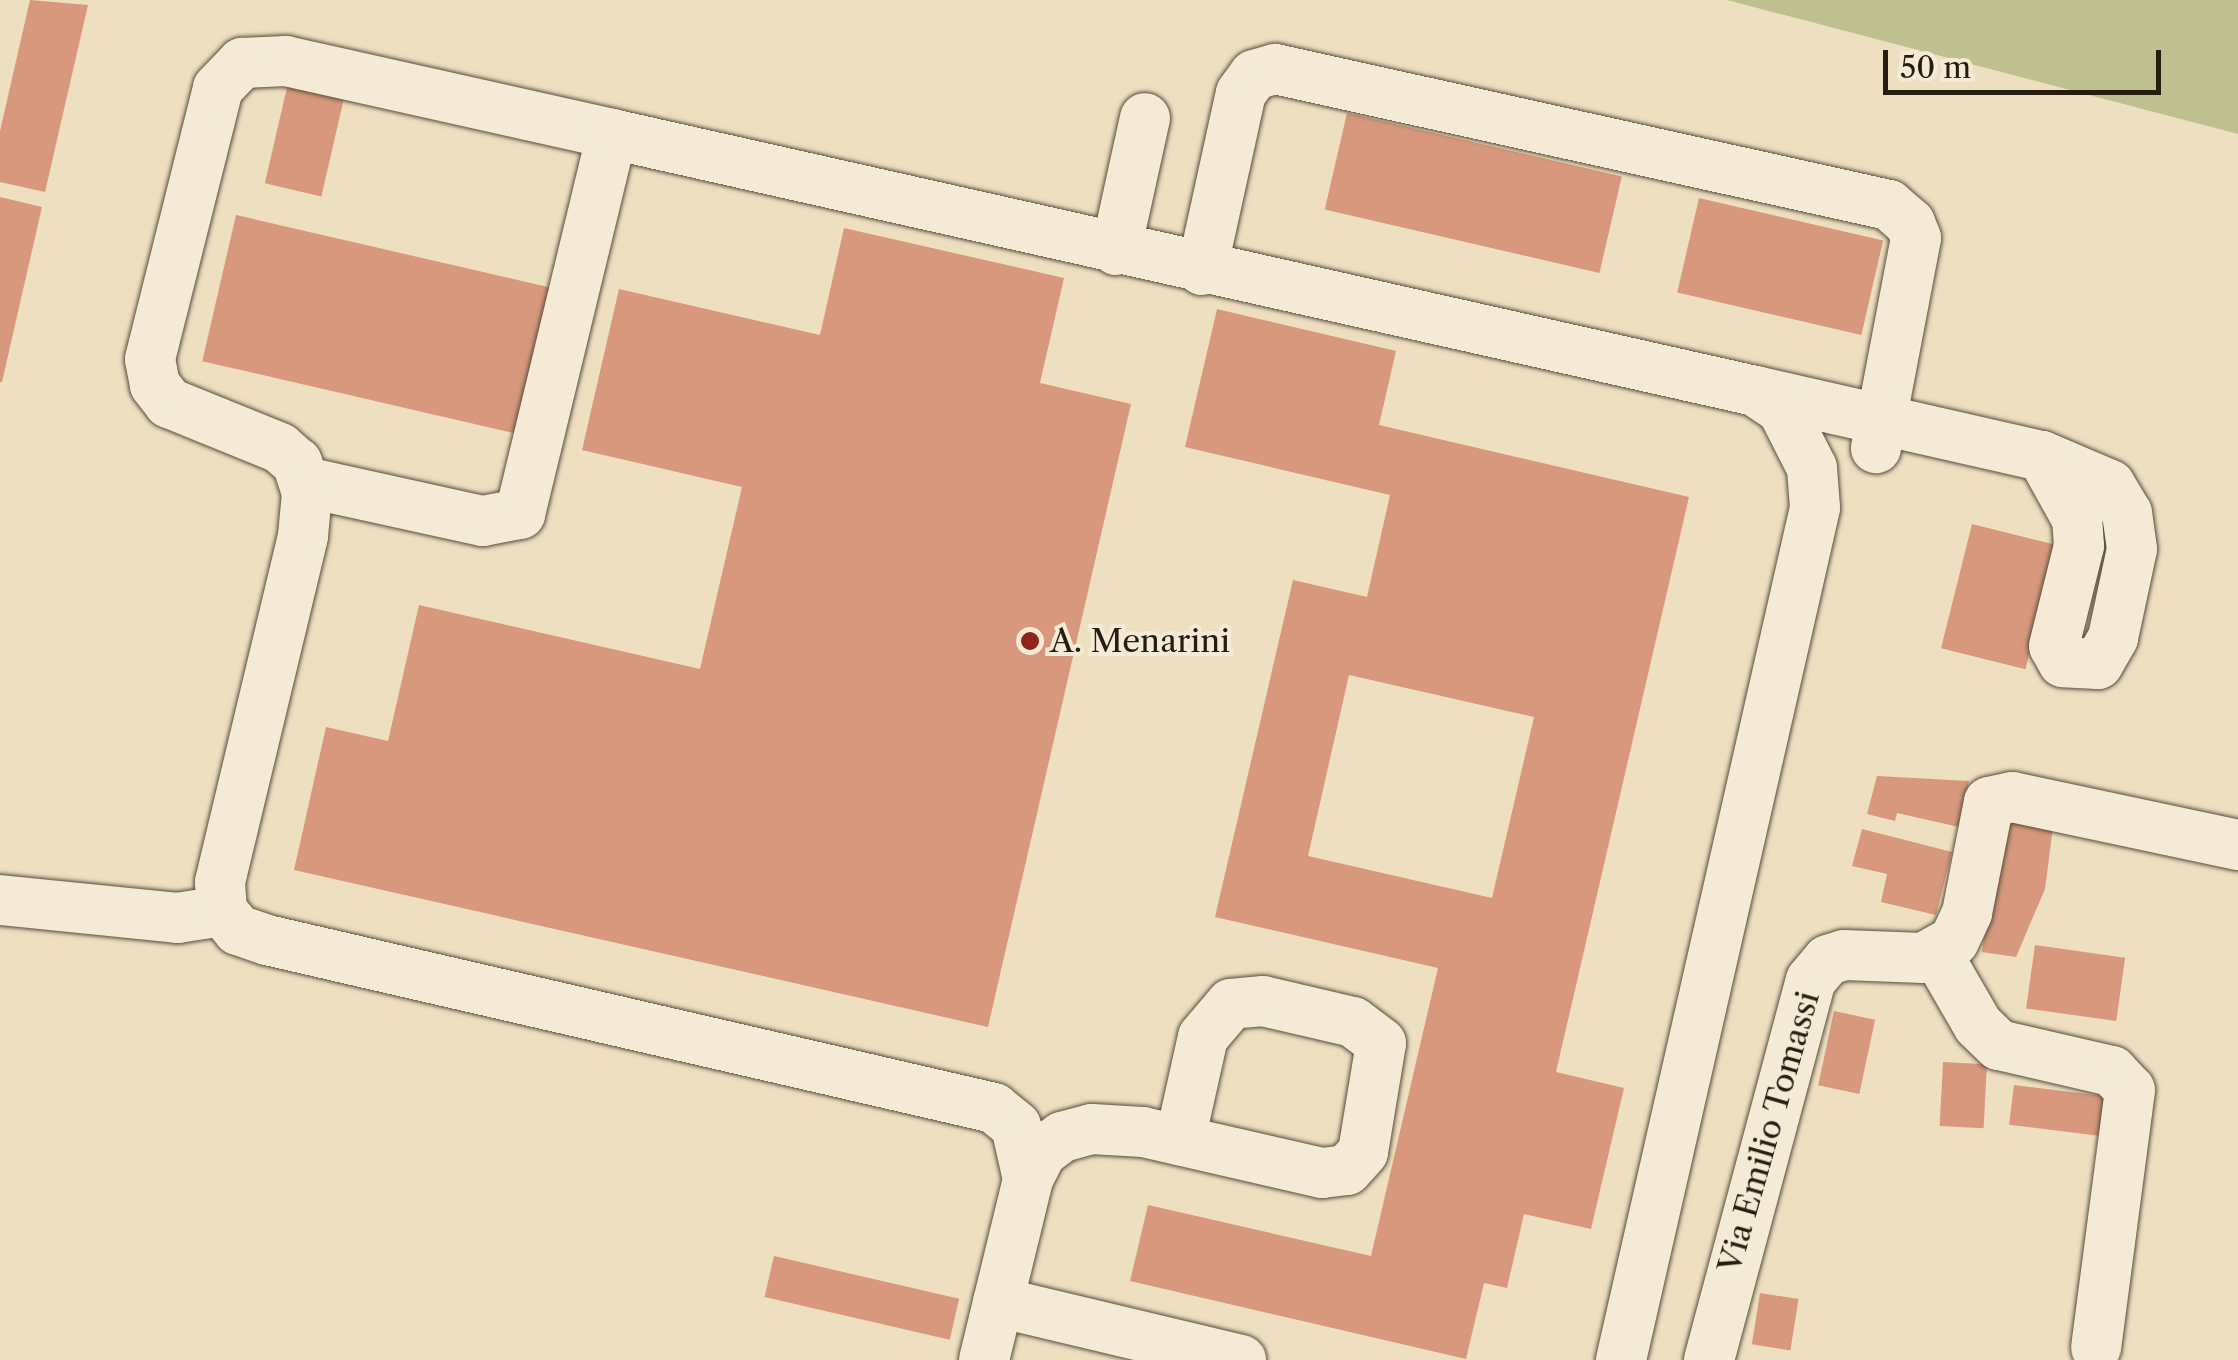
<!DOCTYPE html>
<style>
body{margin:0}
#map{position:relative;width:2238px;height:1360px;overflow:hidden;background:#eedfc0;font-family:"Libre Caslon Text",serif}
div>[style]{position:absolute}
.green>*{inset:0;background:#bec08f}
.building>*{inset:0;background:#d7987d;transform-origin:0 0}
.roads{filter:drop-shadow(0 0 2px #584d3c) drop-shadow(0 0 2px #584d3c)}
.minor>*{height:50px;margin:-25px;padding:0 25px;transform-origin:25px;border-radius:25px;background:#f4ead6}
.dots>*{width:28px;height:28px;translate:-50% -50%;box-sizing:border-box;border:5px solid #f4ead6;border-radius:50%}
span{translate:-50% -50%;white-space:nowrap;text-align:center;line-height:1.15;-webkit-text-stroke:8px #f4ead6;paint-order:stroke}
.poi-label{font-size:32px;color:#261c10}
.left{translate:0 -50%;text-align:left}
.street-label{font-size:32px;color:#261c10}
.scale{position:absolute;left:1883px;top:50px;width:278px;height:45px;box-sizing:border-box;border:5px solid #261c10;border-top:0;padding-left:12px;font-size:30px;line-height:35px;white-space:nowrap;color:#261c10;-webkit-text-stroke:8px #f4ead6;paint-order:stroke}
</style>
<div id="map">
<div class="green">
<div style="clip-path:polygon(1727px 0,2238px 0,2238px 134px)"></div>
</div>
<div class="building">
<div style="clip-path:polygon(30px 0,88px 5px,45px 192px,0 182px,0 131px)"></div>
<div style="left:288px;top:83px;width:58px;height:103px;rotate:13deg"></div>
<div style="left:1347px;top:113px;width:282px;height:99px;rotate:13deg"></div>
<div style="clip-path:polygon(0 197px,42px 207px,2px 382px,0 382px)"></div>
<div style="left:1699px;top:198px;width:189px;height:97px;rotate:13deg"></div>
<div style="left:236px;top:215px;width:330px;height:150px;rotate:13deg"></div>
<div style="clip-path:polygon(844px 228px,1064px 278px,1040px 383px,1131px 404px,988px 1027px,294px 870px,326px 727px,388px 741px,419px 605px,700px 669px,742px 487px,582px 450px,619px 289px,820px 335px)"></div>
<div style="clip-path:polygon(evenodd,1217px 309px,1396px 351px,1379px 425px,1689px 497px,1556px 1072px,1624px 1088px,1591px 1229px,1524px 1214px,1507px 1288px,1484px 1283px,1466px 1359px,1130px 1281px,1148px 1205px,1371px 1256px,1438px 968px,1215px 917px,1293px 580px,1367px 597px,1390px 495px,1185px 447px,1217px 309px,1349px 675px,1534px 717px,1492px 898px,1308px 856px,1349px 675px)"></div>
<div style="left:1972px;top:524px;width:87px;height:128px;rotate:14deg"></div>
<div style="clip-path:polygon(1877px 776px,1969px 781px,1959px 827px,1897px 813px,1895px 821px,1867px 814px)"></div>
<div style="clip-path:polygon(1999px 820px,2053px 827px,2045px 889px,2016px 957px,1982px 952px)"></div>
<div style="clip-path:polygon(1862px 829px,1952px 852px,1936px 915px,1881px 902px,1887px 874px,1852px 866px)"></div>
<div style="left:2035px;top:945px;width:91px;height:64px;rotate:8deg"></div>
<div style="left:1834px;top:1011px;width:42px;height:76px;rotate:12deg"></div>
<div style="left:1943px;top:1062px;width:44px;height:64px;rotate:3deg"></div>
<div style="left:2014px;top:1085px;width:103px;height:40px;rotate:7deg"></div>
<div style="left:774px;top:1256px;width:190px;height:42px;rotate:13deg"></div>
<div style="left:1760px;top:1293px;width:39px;height:52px;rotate:9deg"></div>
</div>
<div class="roads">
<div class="minor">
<div style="left:1116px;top:250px;width:135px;rotate:-77.6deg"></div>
<div style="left:1202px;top:270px;width:181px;rotate:-77.6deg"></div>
<div style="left:1241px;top:93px;width:22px;rotate:-54deg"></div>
<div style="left:1254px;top:75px;width:22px;rotate:-16deg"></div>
<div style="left:1275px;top:69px;width:629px;rotate:12.49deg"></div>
<div style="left:1889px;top:205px;width:28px;rotate:41deg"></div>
<div style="left:1910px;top:223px;width:16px;rotate:68deg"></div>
<div style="left:1916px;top:238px;width:214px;rotate:100.8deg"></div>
<div style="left:1755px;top:391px;width:294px;rotate:12.8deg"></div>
<div style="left:2042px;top:456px;width:74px;rotate:23.1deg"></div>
<div style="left:2110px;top:485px;width:33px;rotate:59deg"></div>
<div style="left:2127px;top:513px;width:36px;rotate:82deg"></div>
<div style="left:2132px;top:549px;width:91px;rotate:102.1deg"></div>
<div style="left:2113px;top:638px;width:30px;rotate:120deg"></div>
<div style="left:2098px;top:664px;width:35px;rotate:-177deg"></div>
<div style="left:2063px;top:662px;width:18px;rotate:-119deg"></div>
<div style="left:2054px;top:646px;width:103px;rotate:-76deg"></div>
<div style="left:2079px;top:546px;width:27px;rotate:-94deg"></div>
<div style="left:2077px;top:519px;width:72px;rotate:-119.1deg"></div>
<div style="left:305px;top:482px;width:182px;rotate:12.4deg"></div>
<div style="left:483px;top:521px;width:38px;rotate:-11deg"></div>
<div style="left:520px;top:514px;width:391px;rotate:-76.4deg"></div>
<div style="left:0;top:900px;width:178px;rotate:5.8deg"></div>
<div style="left:177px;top:918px;width:46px;rotate:-8.8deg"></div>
<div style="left:1937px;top:954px;width:82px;rotate:60deg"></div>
<div style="left:1978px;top:1025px;width:29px;rotate:44deg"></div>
<div style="left:1999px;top:1045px;width:116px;rotate:13deg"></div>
<div style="left:2112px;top:1071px;width:26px;rotate:47deg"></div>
<div style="left:2130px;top:1090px;width:260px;rotate:97.5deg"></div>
<div style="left:1028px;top:1179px;width:30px;rotate:-63deg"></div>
<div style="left:1042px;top:1152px;width:25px;rotate:-37deg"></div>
<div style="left:1062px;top:1137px;width:31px;rotate:-15deg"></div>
<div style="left:1092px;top:1129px;width:51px;rotate:3.4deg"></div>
<div style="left:1143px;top:1132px;width:184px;rotate:12.9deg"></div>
<div style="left:1322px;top:1173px;width:25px;rotate:-7deg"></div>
<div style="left:1347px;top:1170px;width:24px;rotate:-48deg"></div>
<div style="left:1363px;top:1152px;width:110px;rotate:-80.6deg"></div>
<div style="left:1381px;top:1043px;width:35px;rotate:-143deg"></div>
<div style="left:1353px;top:1022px;width:92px;rotate:-166.9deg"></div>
<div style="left:1263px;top:1001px;width:32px;rotate:175deg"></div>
<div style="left:1231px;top:1004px;width:43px;rotate:130.3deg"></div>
<div style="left:1203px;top:1037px;width:106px;rotate:102.6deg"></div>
<div style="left:998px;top:1302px;width:250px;rotate:13.4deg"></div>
<div style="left:984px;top:1360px;width:186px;rotate:-76.3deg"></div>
<div style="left:1028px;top:1179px;width:54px;rotate:-102.8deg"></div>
<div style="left:1016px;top:1126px;width:28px;rotate:-141deg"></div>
<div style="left:994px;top:1108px;width:746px;rotate:-166.99deg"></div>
<div style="left:267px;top:940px;width:31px;rotate:-161deg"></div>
<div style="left:238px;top:930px;width:25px;rotate:-130deg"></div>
<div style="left:222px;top:911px;width:29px;rotate:-94deg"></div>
<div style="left:220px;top:882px;width:356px;rotate:-76.5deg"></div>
<div style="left:303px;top:536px;width:43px;rotate:-84.7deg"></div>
<div style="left:307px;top:493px;width:32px;rotate:-108deg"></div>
<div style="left:297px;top:463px;width:23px;rotate:-139deg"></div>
<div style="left:280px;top:448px;width:120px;rotate:-157.9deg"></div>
<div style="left:169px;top:403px;width:23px;rotate:-128deg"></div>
<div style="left:155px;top:385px;width:26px;rotate:-101deg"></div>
<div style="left:150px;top:359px;width:279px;rotate:-75.9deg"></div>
<div style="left:218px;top:88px;width:35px;rotate:-46deg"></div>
<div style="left:242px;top:63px;width:44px;rotate:-2.6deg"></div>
<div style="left:286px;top:61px;width:334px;rotate:12.6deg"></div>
<div style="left:612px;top:134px;width:1172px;rotate:12.67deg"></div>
<div style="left:1755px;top:391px;width:32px;rotate:34deg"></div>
<div style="left:1782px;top:409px;width:66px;rotate:63deg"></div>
<div style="left:1812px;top:468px;width:40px;rotate:85.7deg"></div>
<div style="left:1815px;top:508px;width:874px;rotate:102.83deg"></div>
<div style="left:1709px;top:1360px;width:393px;rotate:-75deg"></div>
<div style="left:1811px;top:980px;width:26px;rotate:-50deg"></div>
<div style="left:1828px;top:960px;width:17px;rotate:-17deg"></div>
<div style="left:1844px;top:955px;width:79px;rotate:2.2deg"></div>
<div style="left:1923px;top:958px;width:35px;rotate:-29deg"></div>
<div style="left:1954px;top:941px;width:31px;rotate:-65deg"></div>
<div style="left:1967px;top:913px;width:113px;rotate:-78.8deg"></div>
<div style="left:1989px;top:802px;width:24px;rotate:-12deg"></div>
<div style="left:2012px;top:797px;width:231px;rotate:12deg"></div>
</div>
</div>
<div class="dots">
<div style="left:1030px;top:641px;background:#8f2418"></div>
</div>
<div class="poi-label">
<span class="left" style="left:1050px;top:641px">A. Menarini</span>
</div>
<div class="street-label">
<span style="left:1769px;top:1132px;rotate:-74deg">Via Emilio Tomassi</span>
</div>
<div class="scale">50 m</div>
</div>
